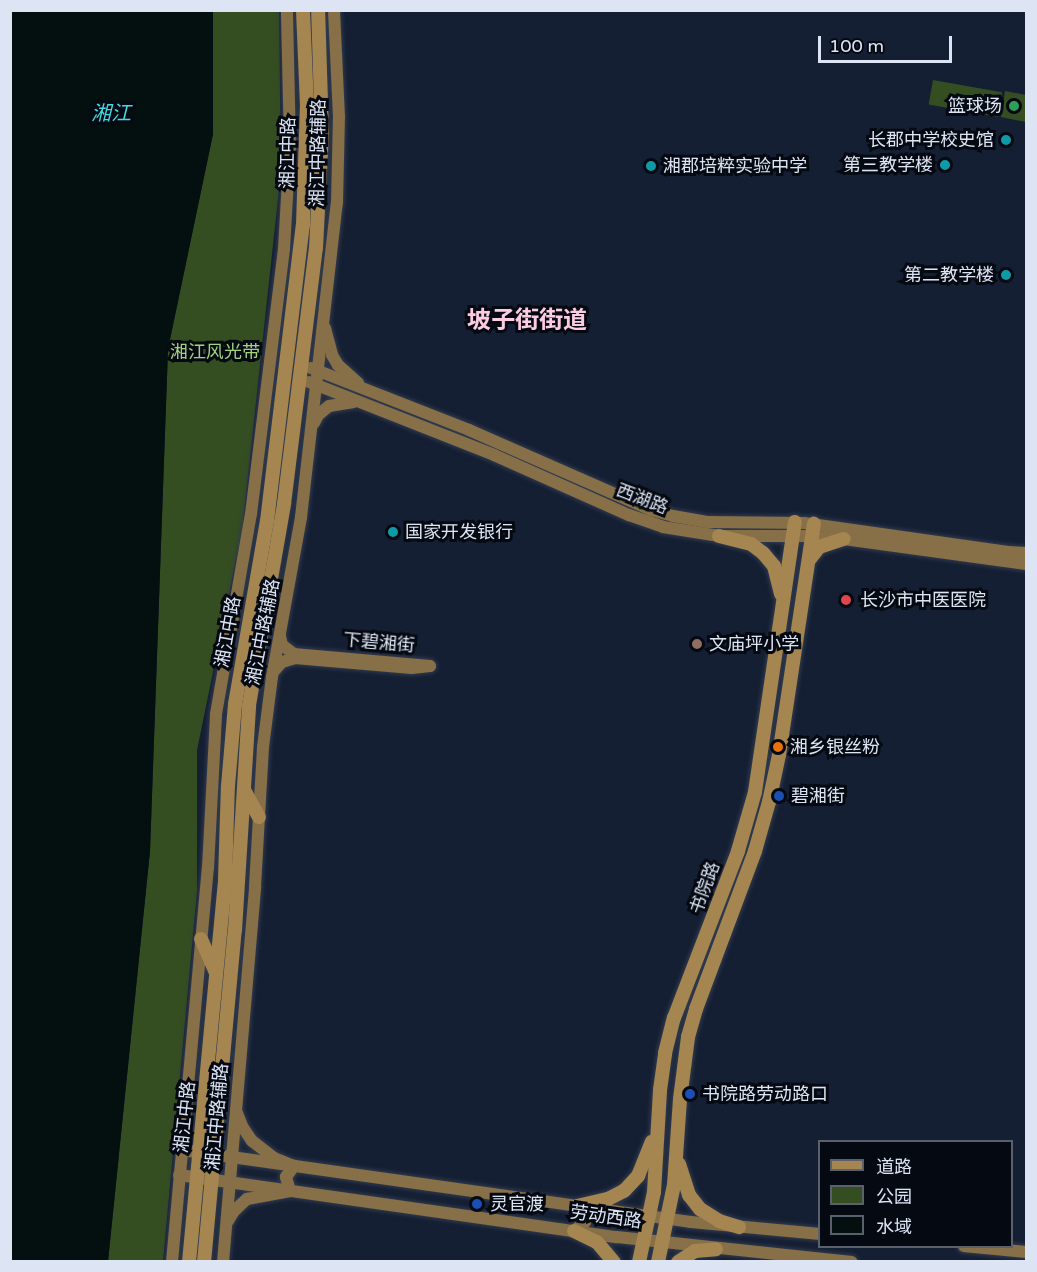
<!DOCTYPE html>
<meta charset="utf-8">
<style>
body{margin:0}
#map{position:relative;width:1037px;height:1272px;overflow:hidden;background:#151f33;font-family:"Varela Round","Noto Sans SC",sans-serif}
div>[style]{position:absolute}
.green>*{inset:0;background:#354e21;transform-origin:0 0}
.water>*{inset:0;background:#040f10}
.roads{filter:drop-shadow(0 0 2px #313b4e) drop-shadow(0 0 2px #313b4e)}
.secondary>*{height:12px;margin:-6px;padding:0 6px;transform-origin:6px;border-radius:6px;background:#876f47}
.primary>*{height:14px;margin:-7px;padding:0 7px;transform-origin:7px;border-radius:7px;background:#a58550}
.dots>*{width:16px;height:16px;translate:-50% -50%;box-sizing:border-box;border:3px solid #050912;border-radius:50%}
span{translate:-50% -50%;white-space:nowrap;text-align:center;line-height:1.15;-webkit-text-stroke:6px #050912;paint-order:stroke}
.poi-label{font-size:18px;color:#dde4f3}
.right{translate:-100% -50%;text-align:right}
.left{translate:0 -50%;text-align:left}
.street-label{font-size:18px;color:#dde4f3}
.park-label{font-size:18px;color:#a2d37d}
.water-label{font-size:20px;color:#40dbe3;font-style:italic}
.district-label{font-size:24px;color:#fccde2;font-weight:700}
.frame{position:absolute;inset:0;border:12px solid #dde4f3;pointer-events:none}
.legend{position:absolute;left:818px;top:1140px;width:195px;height:108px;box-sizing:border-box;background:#050912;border:2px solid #5b616c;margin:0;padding:8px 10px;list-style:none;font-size:18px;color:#dde4f3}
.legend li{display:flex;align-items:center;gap:12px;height:30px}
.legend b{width:30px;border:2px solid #5b616c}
.scale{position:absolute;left:818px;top:36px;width:134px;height:27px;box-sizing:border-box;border:3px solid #dde4f3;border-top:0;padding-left:8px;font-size:18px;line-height:21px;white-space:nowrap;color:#dde4f3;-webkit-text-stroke:4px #050912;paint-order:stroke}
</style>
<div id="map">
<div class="green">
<div style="clip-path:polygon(213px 11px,279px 11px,281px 171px,242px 531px,197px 750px,197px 891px,163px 1261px,108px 1262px,150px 851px,168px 349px,213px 134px)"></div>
<div style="left:933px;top:80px;width:70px;height:25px;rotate:10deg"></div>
<div style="clip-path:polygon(1005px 91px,1026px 95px,1026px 122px,1001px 117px)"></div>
</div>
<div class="water">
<div style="clip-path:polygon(10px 11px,213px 11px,213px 134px,168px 349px,150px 851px,108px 1261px,11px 1261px)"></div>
</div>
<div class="roads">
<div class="secondary">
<div style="left:325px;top:328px;width:28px;rotate:75deg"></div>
<div style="left:332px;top:355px;width:12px;rotate:59deg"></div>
<div style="left:338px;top:365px;width:27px;rotate:42deg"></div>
<div style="left:311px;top:368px;width:170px;rotate:21.4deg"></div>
<div style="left:469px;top:430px;width:199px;rotate:23.7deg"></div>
<div style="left:651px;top:510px;width:23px;rotate:15deg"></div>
<div style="left:673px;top:516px;width:36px;rotate:10deg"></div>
<div style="left:708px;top:522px;width:96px;rotate:0.6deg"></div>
<div style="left:804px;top:523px;width:206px;rotate:8.1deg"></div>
<div style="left:1008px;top:552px;width:18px;rotate:3deg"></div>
<div style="left:309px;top:382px;width:199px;rotate:21.5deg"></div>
<div style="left:494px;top:455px;width:148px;rotate:24deg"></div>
<div style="left:629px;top:515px;width:36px;rotate:19deg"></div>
<div style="left:663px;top:527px;width:57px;rotate:9.1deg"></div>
<div style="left:719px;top:536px;width:85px"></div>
<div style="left:804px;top:536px;width:40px;rotate:4.3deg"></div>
<div style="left:844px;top:539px;width:184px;rotate:7.8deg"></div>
<div style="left:314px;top:423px;width:9px;rotate:-63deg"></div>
<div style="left:318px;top:415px;width:14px;rotate:-39deg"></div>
<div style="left:329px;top:406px;width:25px;rotate:-9deg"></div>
<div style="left:273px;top:672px;width:13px;rotate:-48deg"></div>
<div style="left:282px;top:662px;width:14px;rotate:-17deg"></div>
<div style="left:295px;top:658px;width:117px;rotate:4.9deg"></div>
<div style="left:412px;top:668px;width:18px;rotate:-6deg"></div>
<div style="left:430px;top:666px;width:137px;rotate:-175deg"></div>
<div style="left:294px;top:654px;width:15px;rotate:-143deg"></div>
<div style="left:282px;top:645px;width:9px;rotate:-103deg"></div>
<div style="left:182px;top:1150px;width:514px;rotate:8.05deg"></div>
<div style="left:691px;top:1222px;width:130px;rotate:5.3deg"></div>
<div style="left:179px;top:1175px;width:442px;rotate:8.1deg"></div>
<div style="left:617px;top:1237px;width:236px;rotate:6.1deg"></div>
<div style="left:228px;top:1221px;width:12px;rotate:-59deg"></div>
<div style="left:234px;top:1211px;width:18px;rotate:-43deg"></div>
<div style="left:247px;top:1199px;width:44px;rotate:-10.5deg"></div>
<div style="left:290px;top:1191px;width:15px;rotate:-106deg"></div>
<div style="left:286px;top:1177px;width:14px;rotate:-54deg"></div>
<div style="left:294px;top:1166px;width:22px;rotate:-158deg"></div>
<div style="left:274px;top:1158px;width:28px;rotate:-142deg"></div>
<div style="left:252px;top:1141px;width:18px;rotate:-124deg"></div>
<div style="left:242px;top:1126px;width:14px;rotate:-111deg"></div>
<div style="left:574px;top:1231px;width:14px;rotate:-39deg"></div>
<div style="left:585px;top:1222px;width:9px;rotate:-96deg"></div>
<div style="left:584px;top:1213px;width:10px;rotate:-135deg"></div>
<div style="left:964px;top:1246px;width:62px;rotate:5.5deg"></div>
<div style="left:172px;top:1262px;width:396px;rotate:-84.8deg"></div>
<div style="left:208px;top:868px;width:154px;rotate:-87deg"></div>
<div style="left:216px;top:714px;width:203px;rotate:-80.1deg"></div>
<div style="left:251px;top:514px;width:267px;rotate:-82.9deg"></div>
<div style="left:284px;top:249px;width:103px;rotate:-86.7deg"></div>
<div style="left:290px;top:146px;width:136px;rotate:-91.3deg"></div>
<div style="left:223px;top:1262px;width:377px;rotate:-85.1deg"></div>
<div style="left:255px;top:886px;width:139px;rotate:-86.7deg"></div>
<div style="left:263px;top:747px;width:71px;rotate:-82.7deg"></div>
<div style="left:272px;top:677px;width:163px;rotate:-79.7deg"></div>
<div style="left:301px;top:517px;width:316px;rotate:-83.5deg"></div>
<div style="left:337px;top:203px;width:86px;rotate:-88.7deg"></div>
<div style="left:339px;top:117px;width:107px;rotate:-92.7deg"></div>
</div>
<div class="primary">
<div style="left:719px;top:536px;width:33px;rotate:14deg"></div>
<div style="left:751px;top:544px;width:15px;rotate:37deg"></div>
<div style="left:763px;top:553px;width:17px;rotate:50deg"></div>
<div style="left:774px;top:566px;width:29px;rotate:76deg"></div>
<div style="left:809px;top:560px;width:16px;rotate:-52deg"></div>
<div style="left:819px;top:547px;width:26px;rotate:-18deg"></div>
<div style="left:244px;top:790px;width:31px;rotate:61deg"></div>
<div style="left:201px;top:939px;width:37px;rotate:66deg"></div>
<div style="left:679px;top:1164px;width:33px;rotate:72deg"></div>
<div style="left:689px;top:1195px;width:18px;rotate:52deg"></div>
<div style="left:700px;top:1209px;width:22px;rotate:32deg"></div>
<div style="left:719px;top:1221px;width:21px;rotate:17deg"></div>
<div style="left:577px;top:1206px;width:32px;rotate:-13deg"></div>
<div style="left:608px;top:1199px;width:18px;rotate:-27deg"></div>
<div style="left:624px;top:1191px;width:21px;rotate:-47deg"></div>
<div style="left:638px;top:1176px;width:37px;rotate:-68deg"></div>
<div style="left:574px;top:1231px;width:25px;rotate:26deg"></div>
<div style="left:597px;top:1242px;width:26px;rotate:50deg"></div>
<div style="left:189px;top:1262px;width:385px;rotate:-84.6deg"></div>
<div style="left:225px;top:879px;width:93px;rotate:-88.2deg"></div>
<div style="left:228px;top:786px;width:82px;rotate:-85.1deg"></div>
<div style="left:235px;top:704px;width:186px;rotate:-80.1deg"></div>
<div style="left:267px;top:521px;width:298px;rotate:-83.1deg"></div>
<div style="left:303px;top:225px;width:119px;rotate:-88.1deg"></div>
<div style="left:307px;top:106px;width:96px;rotate:-92.4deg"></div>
<div style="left:204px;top:1262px;width:333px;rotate:-84.7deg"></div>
<div style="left:235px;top:930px;width:225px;rotate:-86.4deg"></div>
<div style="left:249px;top:705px;width:204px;rotate:-80.1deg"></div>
<div style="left:284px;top:504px;width:258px;rotate:-82.9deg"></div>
<div style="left:316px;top:248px;width:114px;rotate:-87deg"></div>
<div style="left:322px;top:134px;width:124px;rotate:-91.8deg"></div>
<div style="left:639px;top:1262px;width:72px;rotate:-77.9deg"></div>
<div style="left:654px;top:1192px;width:102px;rotate:-86.6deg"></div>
<div style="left:660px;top:1090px;width:37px;rotate:-82deg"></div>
<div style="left:665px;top:1053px;width:36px;rotate:-76deg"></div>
<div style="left:674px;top:1018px;width:179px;rotate:-69deg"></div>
<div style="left:738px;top:851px;width:61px;rotate:-73.9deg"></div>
<div style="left:755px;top:792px;width:273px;rotate:-81.6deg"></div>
<div style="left:658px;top:1262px;width:79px;rotate:-78.3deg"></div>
<div style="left:674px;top:1185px;width:86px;rotate:-86deg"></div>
<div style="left:680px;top:1099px;width:63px;rotate:-82.6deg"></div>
<div style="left:688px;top:1037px;width:29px;rotate:-74deg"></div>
<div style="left:696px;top:1009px;width:169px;rotate:-69.5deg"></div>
<div style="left:755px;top:851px;width:51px;rotate:-74.1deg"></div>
<div style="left:769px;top:802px;width:48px;rotate:-78deg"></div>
<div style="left:779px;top:755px;width:234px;rotate:-81.4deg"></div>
<div style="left:678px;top:1262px;width:20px;rotate:-33deg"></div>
<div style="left:695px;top:1251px;width:21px;rotate:-5deg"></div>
</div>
</div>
<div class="dots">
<div style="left:1014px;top:106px;background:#2e9e5b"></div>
<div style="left:1006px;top:140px;background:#0f9aa8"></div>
<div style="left:945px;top:165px;background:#0f9aa8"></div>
<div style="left:651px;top:166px;background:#0f9aa8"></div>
<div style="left:1006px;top:275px;background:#0f9aa8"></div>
<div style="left:393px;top:532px;background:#0f9aa8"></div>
<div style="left:846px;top:600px;background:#e0444e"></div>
<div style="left:697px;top:644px;background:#8d6e63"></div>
<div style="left:778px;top:747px;background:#e8710a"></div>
<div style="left:779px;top:796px;background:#1a4fb4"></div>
<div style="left:690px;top:1094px;background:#1a4fb4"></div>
<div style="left:477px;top:1204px;background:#1a4fb4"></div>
</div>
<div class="poi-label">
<span class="right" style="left:1002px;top:106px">篮球场</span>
<span class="right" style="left:994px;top:140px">长郡中学校史馆</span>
<span class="right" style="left:933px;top:165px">第三教学楼</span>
<span class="left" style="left:663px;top:166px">湘郡培粹实验中学</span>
<span class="right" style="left:994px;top:275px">第二教学楼</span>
<span class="left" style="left:405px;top:532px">国家开发银行</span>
<span class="left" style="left:860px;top:600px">长沙市中医医院</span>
<span class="left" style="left:709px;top:644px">文庙坪小学</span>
<span class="left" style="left:790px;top:747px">湘乡银丝粉</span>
<span class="left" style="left:791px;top:796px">碧湘街</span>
<span class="left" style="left:702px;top:1094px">书院路劳动路口</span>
<span class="left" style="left:490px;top:1204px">灵官渡</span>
</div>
<div class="street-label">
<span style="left:288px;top:153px;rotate:-89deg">湘江中路</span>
<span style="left:318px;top:153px;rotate:-89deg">湘江中路辅路</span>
<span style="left:642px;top:499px;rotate:21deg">西湖路</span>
<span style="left:228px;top:632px;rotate:-80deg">湘江中路</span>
<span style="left:263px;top:632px;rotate:-79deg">湘江中路辅路</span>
<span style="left:379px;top:643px;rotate:5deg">下碧湘街</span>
<span style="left:705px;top:888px;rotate:-70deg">书院路</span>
<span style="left:185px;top:1117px;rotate:-84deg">湘江中路</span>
<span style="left:217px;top:1117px;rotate:-85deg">湘江中路辅路</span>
<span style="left:606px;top:1217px;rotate:8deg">劳动西路</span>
</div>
<div class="park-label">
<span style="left:215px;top:352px">湘江风光带</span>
</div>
<div class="water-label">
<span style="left:111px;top:114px">湘江</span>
</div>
<div class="district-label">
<span style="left:527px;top:321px">坡子街街道</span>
</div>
<div class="frame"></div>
<ul class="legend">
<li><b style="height:8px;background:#a58550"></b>道路</li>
<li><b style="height:16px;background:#354e21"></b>公园</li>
<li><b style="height:16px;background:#040f10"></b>水域</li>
</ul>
<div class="scale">100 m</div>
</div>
